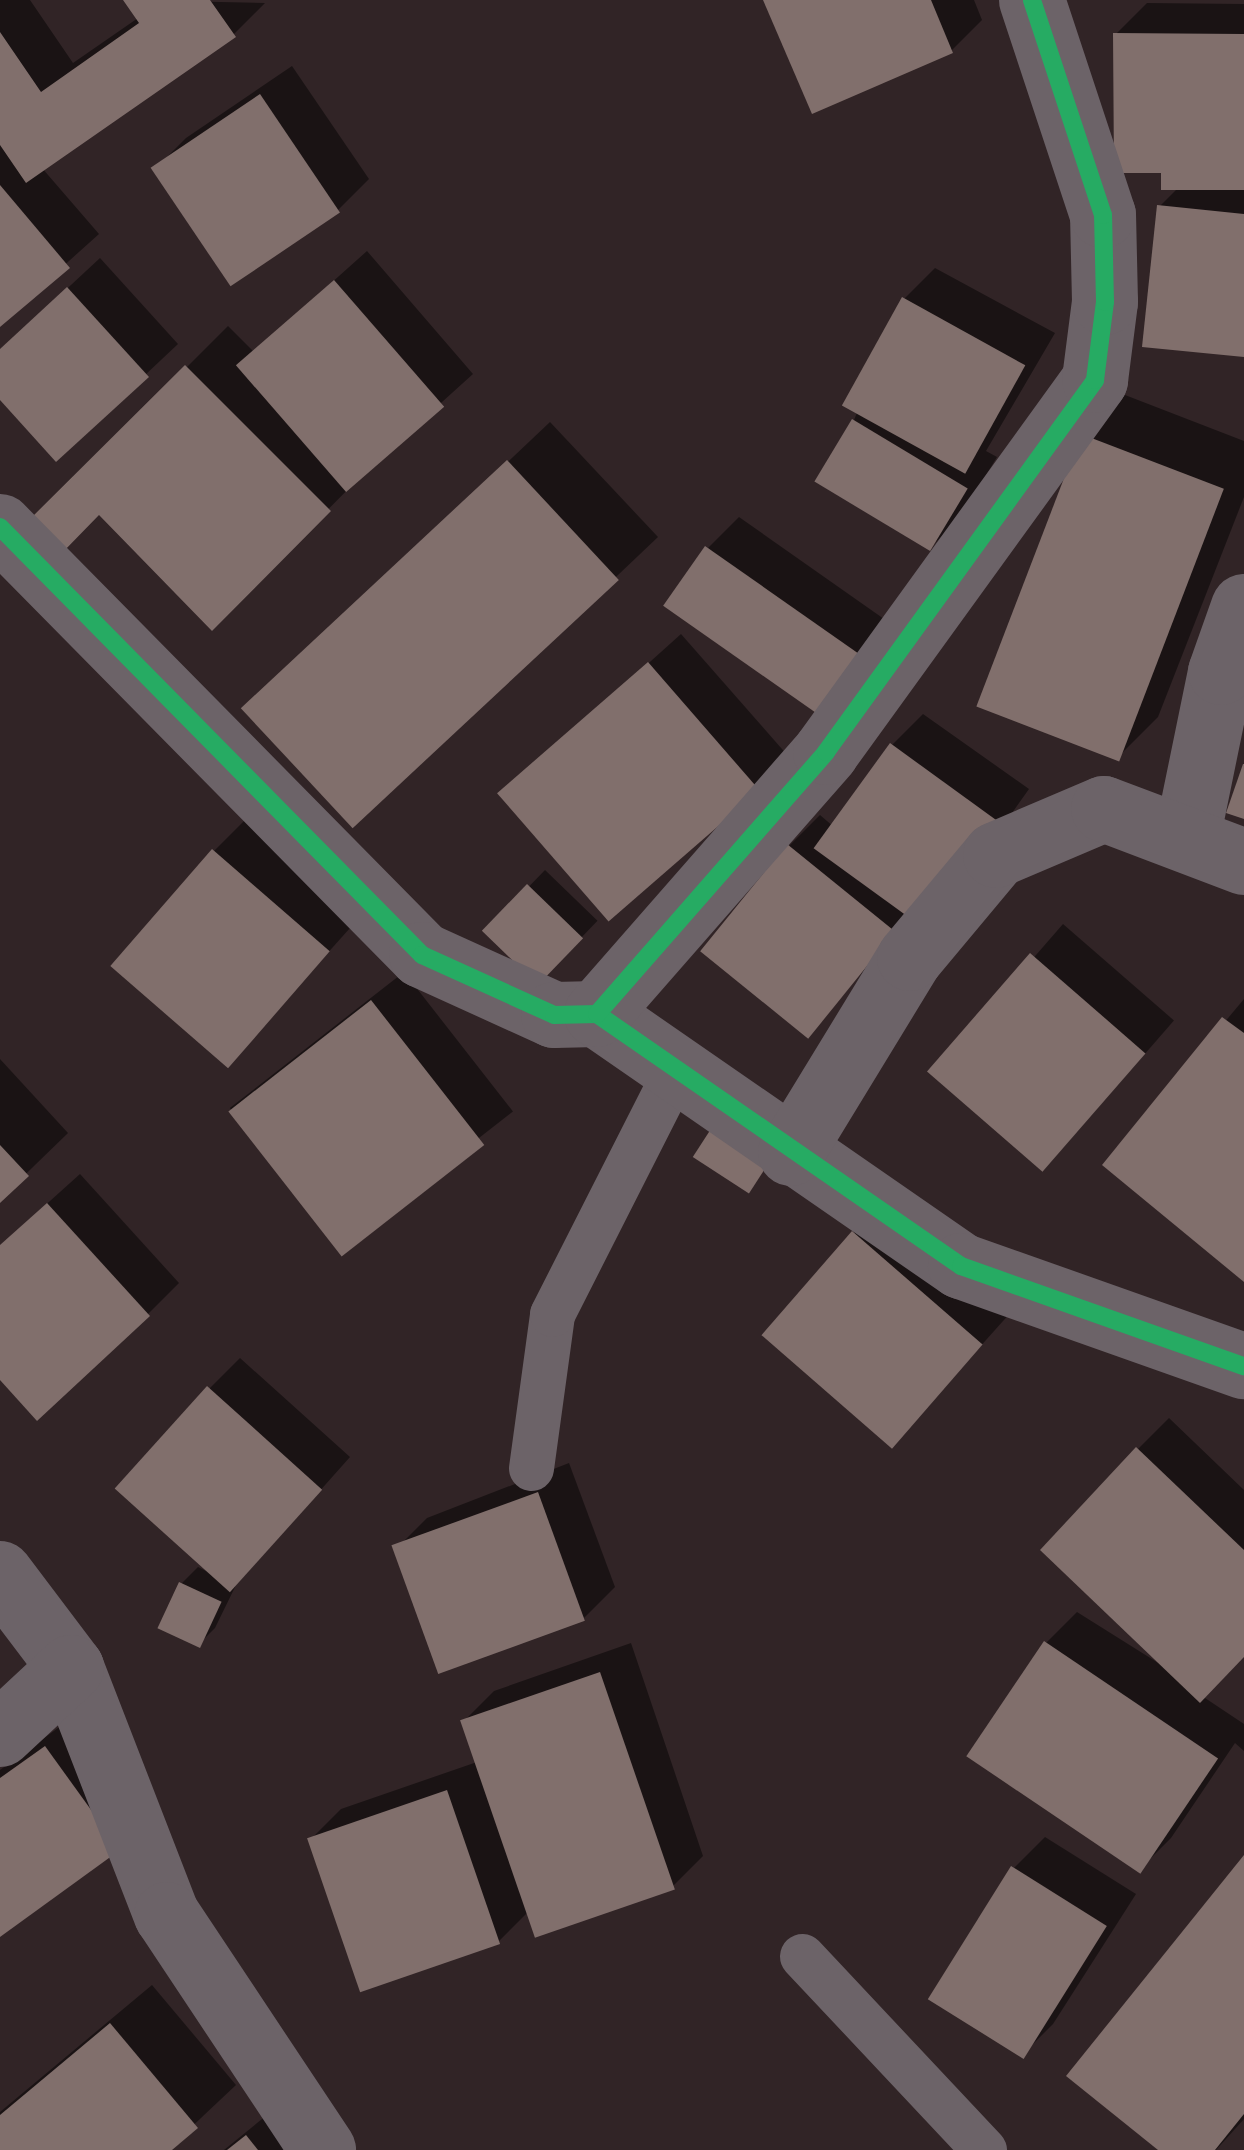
<!DOCTYPE html>
<style>
body{margin:0}
#map{position:relative;width:1244px;height:2150px;overflow:hidden;background:#312426;font-family:Rubik,sans-serif}
div>[style]{position:absolute}
.shadow>*{inset:0;background:#0007;transform-origin:0 0}
.building>*{inset:0;background:#816f6c;transform-origin:0 0}
.lane>*{height:45px;margin:-22.5px;padding:0 22.5px;transform-origin:22.5px;border-radius:22.5px;background:#6c6368}
.street>*{height:66px;margin:-33px;padding:0 33px;transform-origin:33px;border-radius:33px;background:#6c6368}
.cycleway>*{height:18px;margin:-9px;padding:0 9px;transform-origin:9px;border-radius:9px;background:#26ab63}
span{translate:-50% -50%;white-space:nowrap;text-align:center;line-height:1.15;-webkit-text-stroke:12px #2d151a;paint-order:stroke}
</style>
<div id="map">
<div class="shadow">
<div style="clip-path:polygon(0 0,30px 0,73px 63px,138px 18px,126px 0,265px 3px,234px 34px,42px 168px,99px 234px,0 323px)"></div>
<div style="clip-path:polygon(766px 0,974px 0,982px 20px,951px 51px)"></div>
<div style="clip-path:polygon(1147px 3px,1244px 4px,1244px 354px,1160px 206px,1179px 187px,1164px 170px,1116px 34px)"></div>
<div style="clip-path:polygon(292px 66px,369px 179px,338px 210px,155px 169px,186px 138px)"></div>
<div style="clip-path:polygon(367px 251px,473px 374px,369px 468px,212px 627px,99px 512px,34px 520px,228px 326px,254px 352px)"></div>
<div style="clip-path:polygon(100px 258px,178px 344px,57px 458px,0 396px,0 351px)"></div>
<div style="clip-path:polygon(935px 268px,1055px 333px,986px 451px,997px 457px,960px 518px,929px 549px,854px 420px,904px 299px)"></div>
<div style="clip-path:polygon(1125px 395px,1244px 441px,1244px 497px,1158px 717px,1117px 758px,1083px 436px)"></div>
<div style="clip-path:polygon(550px 422px,658px 537px,354px 826px,288px 670px)"></div>
<div style="clip-path:polygon(739px 517px,894px 626px,855px 684px,708px 548px)"></div>
<div style="clip-path:polygon(681px 634px,789px 757px,758px 788px,502px 795px)"></div>
<div style="clip-path:polygon(923px 714px,1029px 789px,956px 892px,912px 914px,808px 1036px,789px 846px,820px 815px,834px 827px,892px 745px)"></div>
<div style="clip-path:polygon(245px 820px,359px 918px,229px 1063px,214px 851px)"></div>
<div style="left:545px;top:870px;width:73px;height:84px;rotate:44deg"></div>
<div style="left:1063px;top:924px;width:147px;height:198px;rotate:41deg"></div>
<div style="left:404px;top:972px;width:177px;height:221px;rotate:52deg"></div>
<div style="clip-path:polygon(1244px 999px,1244px 1278px,1106px 1164px)"></div>
<div style="clip-path:polygon(0 1059px,68px 1133px,0 1199px)"></div>
<div style="clip-path:polygon(80px 1174px,179px 1283px,148px 1314px,0 1376px,0 1246px)"></div>
<div style="clip-path:polygon(885px 1202px,1012px 1311px,892px 1445px,854px 1233px)"></div>
<div style="clip-path:polygon(240px 1358px,350px 1457px,236px 1585px,215px 1628px,199px 1644px,181px 1584px,198px 1567px,214px 1575px,210px 1388px)"></div>
<div style="clip-path:polygon(1169px 1418px,1244px 1490px,1244px 1654px,1202px 1696px,1244px 1724px,1244px 1751px,1235px 1743px,1171px 1838px,1140px 1869px,1046px 1643px,1077px 1612px,1171px 1671px,1138px 1449px)"></div>
<div style="clip-path:polygon(569px 1463px,615px 1587px,584px 1618px,396px 1549px,427px 1518px)"></div>
<div style="clip-path:polygon(631px 1643px,703px 1856px,672px 1887px,527px 1913px,499px 1941px,310px 1840px,341px 1809px,477px 1762px,463px 1722px,494px 1691px)"></div>
<div style="clip-path:polygon(87px 1707px,159px 1807px,0 1933px,0 1770px)"></div>
<div style="clip-path:polygon(1045px 1837px,1136px 1894px,1053px 2024px,1022px 2055px,933px 1998px,1014px 1868px)"></div>
<div style="clip-path:polygon(1244px 1859px,1244px 2119px,1216px 2150px,1160px 2150px)"></div>
<div style="clip-path:polygon(152px 1985px,236px 2085px,167px 2150px,0 2150px,0 2112px)"></div>
<div style="clip-path:polygon(278px 2106px,314px 2150px,224px 2150px)"></div>
</div>
<div class="building">
<div style="clip-path:polygon(123px 0,210px 0,236px 37px,26px 183px,0 145px,0 32px,41px 92px,139px 23px)"></div>
<div style="clip-path:polygon(763px 0,931px 0,953px 53px,812px 114px)"></div>
<div style="clip-path:polygon(1113px 33px,1244px 34px,1244px 190px,1161px 190px,1161px 173px,1114px 173px)"></div>
<div style="left:260px;top:94px;width:143px;height:132px;rotate:56deg"></div>
<div style="clip-path:polygon(0 185px,70px 268px,0 327px)"></div>
<div style="clip-path:polygon(1157px 205px,1244px 214px,1244px 357px,1142px 347px)"></div>
<div style="left:334px;top:280px;width:168px;height:130px;rotate:49deg"></div>
<div style="clip-path:polygon(67px 287px,149px 377px,56px 462px,0 400px,0 349px)"></div>
<div style="left:902px;top:297px;width:141px;height:124px;rotate:29deg"></div>
<div style="clip-path:polygon(185px 365px,331px 511px,212px 631px,99px 515px,62px 553px,29px 520px)"></div>
<div style="left:852px;top:419px;width:135px;height:73px;rotate:31deg"></div>
<div style="left:1081px;top:434px;width:153px;height:292px;rotate:21deg"></div>
<div style="left:507px;top:460px;width:164px;height:364px;rotate:47deg"></div>
<div style="left:705px;top:546px;width:196px;height:73px;rotate:35deg"></div>
<div style="left:648px;top:662px;width:170px;height:200px;rotate:49deg"></div>
<div style="left:890px;top:743px;width:135px;height:130px;rotate:36deg"></div>
<div style="clip-path:polygon(1243px 764px,1244px 764px,1244px 819px,1226px 813px)"></div>
<div style="left:787px;top:844px;width:139px;height:138px;rotate:39deg"></div>
<div style="left:212px;top:849px;width:156px;height:155px;rotate:41deg"></div>
<div style="left:527px;top:884px;width:78px;height:65px;rotate:44deg"></div>
<div style="left:1030px;top:953px;width:153px;height:157px;rotate:41deg"></div>
<div style="left:371px;top:1000px;width:184px;height:181px;rotate:52deg"></div>
<div style="clip-path:polygon(1222px 1017px,1244px 1033px,1244px 1282px,1102px 1165px)"></div>
<div style="left:720px;top:1115px;width:67px;height:50px;rotate:33deg"></div>
<div style="clip-path:polygon(0 1145px,29px 1176px,0 1203px)"></div>
<div style="clip-path:polygon(47px 1203px,150px 1316px,37px 1421px,0 1380px,0 1245px)"></div>
<div style="left:852px;top:1231px;width:173px;height:138px;rotate:41deg"></div>
<div style="left:207px;top:1386px;width:155px;height:138px;rotate:42deg"></div>
<div style="clip-path:polygon(1136px 1447px,1244px 1550px,1244px 1657px,1200px 1703px,1040px 1550px)"></div>
<div style="left:538px;top:1492px;width:137px;height:156px;rotate:70deg"></div>
<div style="left:179px;top:1582px;width:47px;height:51px;rotate:25deg"></div>
<div style="left:1044px;top:1641px;width:210px;height:139px;rotate:34deg"></div>
<div style="left:600px;top:1672px;width:230px;height:148px;rotate:71deg"></div>
<div style="clip-path:polygon(45px 1746px,120px 1850px,0 1937px,0 1778px)"></div>
<div style="left:447px;top:1790px;width:163px;height:148px;rotate:71deg"></div>
<div style="clip-path:polygon(1244px 1855px,1244px 2114px,1215px 2150px,1158px 2150px,1066px 2076px)"></div>
<div style="left:1011px;top:1866px;width:113px;height:157px;rotate:32deg"></div>
<div style="clip-path:polygon(110px 2023px,198px 2128px,172px 2150px,0 2150px,0 2115px)"></div>
<div style="clip-path:polygon(246px 2135px,258px 2150px,227px 2150px)"></div>
</div>
<div class="lane">
<div style="left:531px;top:1468px;width:155px;rotate:-82.2deg"></div>
<div style="left:552px;top:1314px;width:274px;rotate:-63.1deg"></div>
<div style="left:802px;top:1956px;width:266px;rotate:46.8deg"></div>
</div>
<div class="street">
<div style="left:0;top:527px;width:601px;rotate:45.4deg"></div>
<div style="left:422px;top:955px;width:145px;rotate:24.4deg"></div>
<div style="left:554px;top:1015px;width:43px;rotate:-1.3deg"></div>
<div style="left:597px;top:1014px;width:443px;rotate:34.7deg"></div>
<div style="left:961px;top:1266px;width:300px;rotate:19.5deg"></div>
<div style="left:1187px;top:838px;width:169px;rotate:-78.4deg"></div>
<div style="left:1221px;top:672px;width:69px;rotate:-70.5deg"></div>
<div style="left:597px;top:1014px;width:348px;rotate:-48.8deg"></div>
<div style="left:826px;top:752px;width:459px;rotate:-54.1deg"></div>
<div style="left:1095px;top:380px;width:79px;rotate:-82.7deg"></div>
<div style="left:1105px;top:302px;width:87px;rotate:-91.3deg"></div>
<div style="left:1103px;top:215px;width:226px;rotate:-108.3deg"></div>
<div style="left:791px;top:1153px;width:228px;rotate:-58.6deg"></div>
<div style="left:910px;top:958px;width:134px;rotate:-50.1deg"></div>
<div style="left:996px;top:855px;width:117px;rotate:-23.1deg"></div>
<div style="left:1104px;top:809px;width:150px;rotate:20.7deg"></div>
<div style="left:0;top:1574px;width:118px;rotate:52.9deg"></div>
<div style="left:71px;top:1668px;width:265px;rotate:68.8deg"></div>
<div style="left:167px;top:1915px;width:282px;rotate:56.4deg"></div>
<div style="left:0;top:1734px;width:97px;rotate:-42.9deg"></div>
</div>
<div class="cycleway">
<div style="left:0;top:527px;width:601px;rotate:45.4deg"></div>
<div style="left:422px;top:955px;width:145px;rotate:24.4deg"></div>
<div style="left:554px;top:1015px;width:43px;rotate:-1.3deg"></div>
<div style="left:597px;top:1014px;width:443px;rotate:34.7deg"></div>
<div style="left:961px;top:1266px;width:300px;rotate:19.5deg"></div>
<div style="left:597px;top:1014px;width:348px;rotate:-48.8deg"></div>
<div style="left:826px;top:752px;width:459px;rotate:-54.1deg"></div>
<div style="left:1095px;top:380px;width:79px;rotate:-82.7deg"></div>
<div style="left:1105px;top:302px;width:87px;rotate:-91.3deg"></div>
<div style="left:1103px;top:215px;width:226px;rotate:-108.3deg"></div>
</div>
</div>
